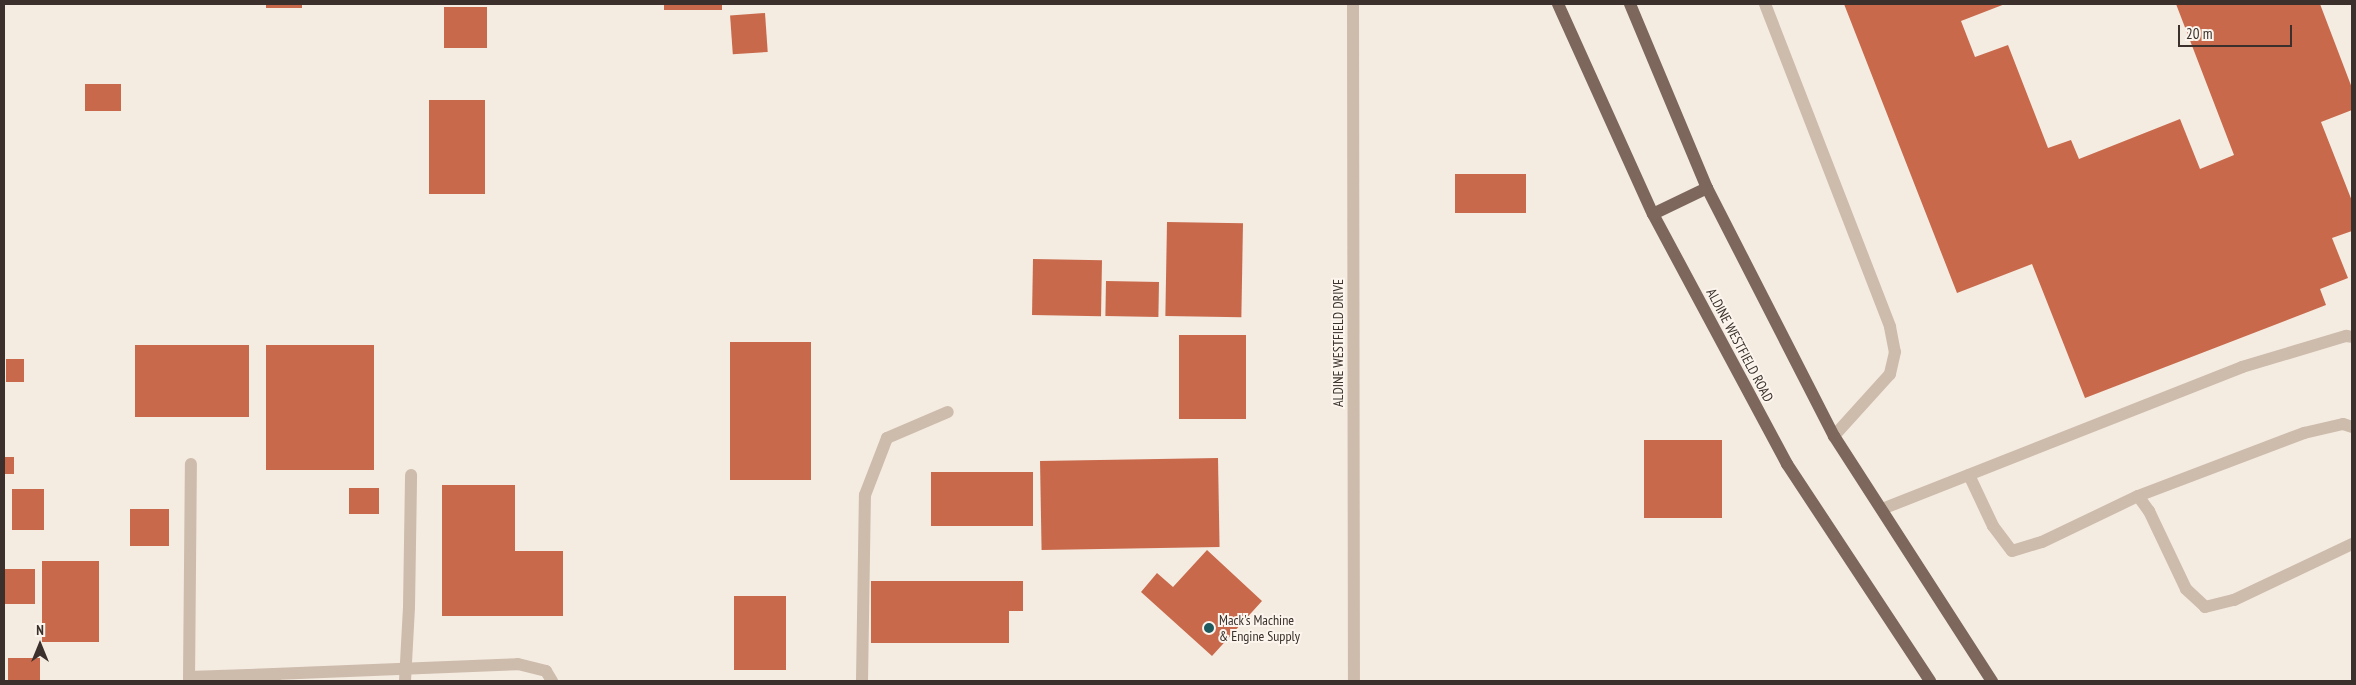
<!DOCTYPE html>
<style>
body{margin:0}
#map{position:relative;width:2356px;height:685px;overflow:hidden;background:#f4ebe1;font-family:"PT Sans Narrow",sans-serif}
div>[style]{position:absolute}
.building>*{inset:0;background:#c8694b;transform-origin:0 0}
.minor>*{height:12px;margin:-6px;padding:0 6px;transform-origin:6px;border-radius:6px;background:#cdbbac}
.major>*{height:12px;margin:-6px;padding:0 6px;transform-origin:6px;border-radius:6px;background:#7d675c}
.dots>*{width:14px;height:14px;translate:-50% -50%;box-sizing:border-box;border:2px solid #fbf5ee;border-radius:50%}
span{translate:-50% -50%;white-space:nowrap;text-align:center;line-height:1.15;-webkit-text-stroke:4px #fbf5ee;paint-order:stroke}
.street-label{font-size:14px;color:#3b302b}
.poi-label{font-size:14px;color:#3b302b}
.left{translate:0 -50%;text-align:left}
.frame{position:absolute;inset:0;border:5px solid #3b302b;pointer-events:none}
.north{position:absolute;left:15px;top:620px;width:50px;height:50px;-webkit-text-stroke:4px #fbf5ee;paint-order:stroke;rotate:0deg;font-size:14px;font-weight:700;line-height:20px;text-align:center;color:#3b302b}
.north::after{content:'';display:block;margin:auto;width:18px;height:22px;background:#3b302b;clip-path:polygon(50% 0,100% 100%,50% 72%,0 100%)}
.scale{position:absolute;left:2178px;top:25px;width:114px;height:22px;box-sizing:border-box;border:2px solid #3b302b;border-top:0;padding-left:6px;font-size:15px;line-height:18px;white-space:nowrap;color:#3b302b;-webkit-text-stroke:4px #fbf5ee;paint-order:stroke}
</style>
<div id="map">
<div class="building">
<div style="left:266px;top:4px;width:36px;height:4px"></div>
<div style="left:664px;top:4px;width:58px;height:6px"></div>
<div style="clip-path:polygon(1844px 4px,2005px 4px,1961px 21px,1975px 57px,2008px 45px,2048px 148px,2071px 140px,2079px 159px,2180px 119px,2200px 169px,2234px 155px,2176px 4px,2320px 4px,2352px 88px,2352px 110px,2321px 122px,2352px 201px,2352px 231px,2332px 238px,2348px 278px,2320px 289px,2326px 305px,2085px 398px,2032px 264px,1957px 293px)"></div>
<div style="left:444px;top:7px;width:43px;height:41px"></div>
<div style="left:765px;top:13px;width:39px;height:35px;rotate:86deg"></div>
<div style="left:85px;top:84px;width:36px;height:27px"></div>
<div style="left:429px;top:100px;width:56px;height:94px"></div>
<div style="left:1455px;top:174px;width:71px;height:39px"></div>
<div style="left:1167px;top:222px;width:76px;height:94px;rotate:1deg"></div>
<div style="left:1033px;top:259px;width:69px;height:56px;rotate:1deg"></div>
<div style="left:1106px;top:281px;width:53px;height:35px;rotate:1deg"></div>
<div style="left:1179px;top:335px;width:67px;height:84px"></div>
<div style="left:730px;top:342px;width:81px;height:138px"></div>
<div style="left:135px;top:345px;width:114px;height:72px"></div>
<div style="left:266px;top:345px;width:108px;height:125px"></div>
<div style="left:6px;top:359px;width:18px;height:23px"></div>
<div style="left:1644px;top:440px;width:78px;height:78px"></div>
<div style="left:4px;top:457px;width:10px;height:17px"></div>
<div style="left:1218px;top:458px;width:89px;height:178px;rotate:89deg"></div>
<div style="left:931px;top:472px;width:102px;height:54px"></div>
<div style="clip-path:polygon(442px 485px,515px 485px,515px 551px,563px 551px,563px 616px,442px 616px)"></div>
<div style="left:349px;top:488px;width:30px;height:26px"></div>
<div style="left:12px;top:489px;width:32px;height:41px"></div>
<div style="left:130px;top:509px;width:39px;height:37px"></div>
<div style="clip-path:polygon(1207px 550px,1262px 601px,1212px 656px,1141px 592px,1157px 573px,1173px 587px)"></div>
<div style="left:42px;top:561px;width:57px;height:81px"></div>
<div style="left:4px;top:569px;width:31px;height:35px"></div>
<div style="clip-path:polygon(871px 581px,1023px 581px,1023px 611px,1009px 611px,1009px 643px,871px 643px)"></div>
<div style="left:734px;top:596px;width:52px;height:74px"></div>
<div style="left:8px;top:658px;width:32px;height:23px"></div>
</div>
<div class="minor">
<div style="left:1353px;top:4px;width:677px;rotate:89.92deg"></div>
<div style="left:1765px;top:4px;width:346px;rotate:68.8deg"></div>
<div style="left:1890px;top:327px;width:25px;rotate:79deg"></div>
<div style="left:1895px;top:352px;width:23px;rotate:103deg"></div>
<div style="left:1890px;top:374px;width:84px;rotate:132.1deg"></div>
<div style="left:1969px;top:475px;width:56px;rotate:64.8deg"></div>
<div style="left:1993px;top:526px;width:31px;rotate:53deg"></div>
<div style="left:2012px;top:551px;width:31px;rotate:-17deg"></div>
<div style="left:2042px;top:542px;width:106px;rotate:-25.6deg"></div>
<div style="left:2138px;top:496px;width:19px;rotate:54deg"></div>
<div style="left:2149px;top:511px;width:86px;rotate:64.6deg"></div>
<div style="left:2186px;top:589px;width:26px;rotate:43deg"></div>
<div style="left:2205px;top:607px;width:30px;rotate:-14deg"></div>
<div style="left:2234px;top:600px;width:131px;rotate:-25.4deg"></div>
<div style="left:2138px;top:496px;width:178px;rotate:-20.8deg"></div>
<div style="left:2304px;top:433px;width:40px;rotate:-13deg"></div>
<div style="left:2343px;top:424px;width:9px;rotate:18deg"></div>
<div style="left:1882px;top:509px;width:387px;rotate:-21.5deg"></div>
<div style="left:2242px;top:367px;width:109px;rotate:-16.6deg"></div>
<div style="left:2346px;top:336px;width:6px;rotate:9deg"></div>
<div style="left:274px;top:674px;width:244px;rotate:-2.3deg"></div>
<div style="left:518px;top:664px;width:29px;rotate:14deg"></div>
<div style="left:546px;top:671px;width:12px;rotate:59deg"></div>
<div style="left:189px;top:677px;width:85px;rotate:-2deg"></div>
<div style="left:274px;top:674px;width:7px;rotate:82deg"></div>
<div style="left:189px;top:681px;width:217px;rotate:-89.5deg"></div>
<div style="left:405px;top:681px;width:74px;rotate:-86.9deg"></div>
<div style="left:409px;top:607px;width:132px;rotate:-89.1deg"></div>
<div style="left:862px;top:681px;width:186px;rotate:-89.1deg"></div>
<div style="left:865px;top:495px;width:61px;rotate:-68.9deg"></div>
<div style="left:887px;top:438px;width:66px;rotate:-23.1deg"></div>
</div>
<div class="major">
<div style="left:1558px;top:4px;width:230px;rotate:65.7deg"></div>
<div style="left:1653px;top:214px;width:284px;rotate:61.8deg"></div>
<div style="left:1787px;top:464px;width:260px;rotate:56.6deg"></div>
<div style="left:1630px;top:4px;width:199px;rotate:67.3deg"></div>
<div style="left:1707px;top:188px;width:279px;rotate:62.9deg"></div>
<div style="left:1834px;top:436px;width:292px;rotate:57.2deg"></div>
<div style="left:1653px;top:214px;width:60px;rotate:-25.7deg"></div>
</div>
<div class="dots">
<div style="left:1209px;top:628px;background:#1f5a5e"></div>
</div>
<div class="street-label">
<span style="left:1338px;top:343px;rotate:-90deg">ALDINE WESTFIELD DRIVE</span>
<span style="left:1740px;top:345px;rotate:62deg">ALDINE WESTFIELD ROAD</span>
</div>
<div class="poi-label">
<span class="left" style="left:1219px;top:628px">Mack's Machine<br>&amp; Engine Supply</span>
</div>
<div class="frame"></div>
<div class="north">N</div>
<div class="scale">20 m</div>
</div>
